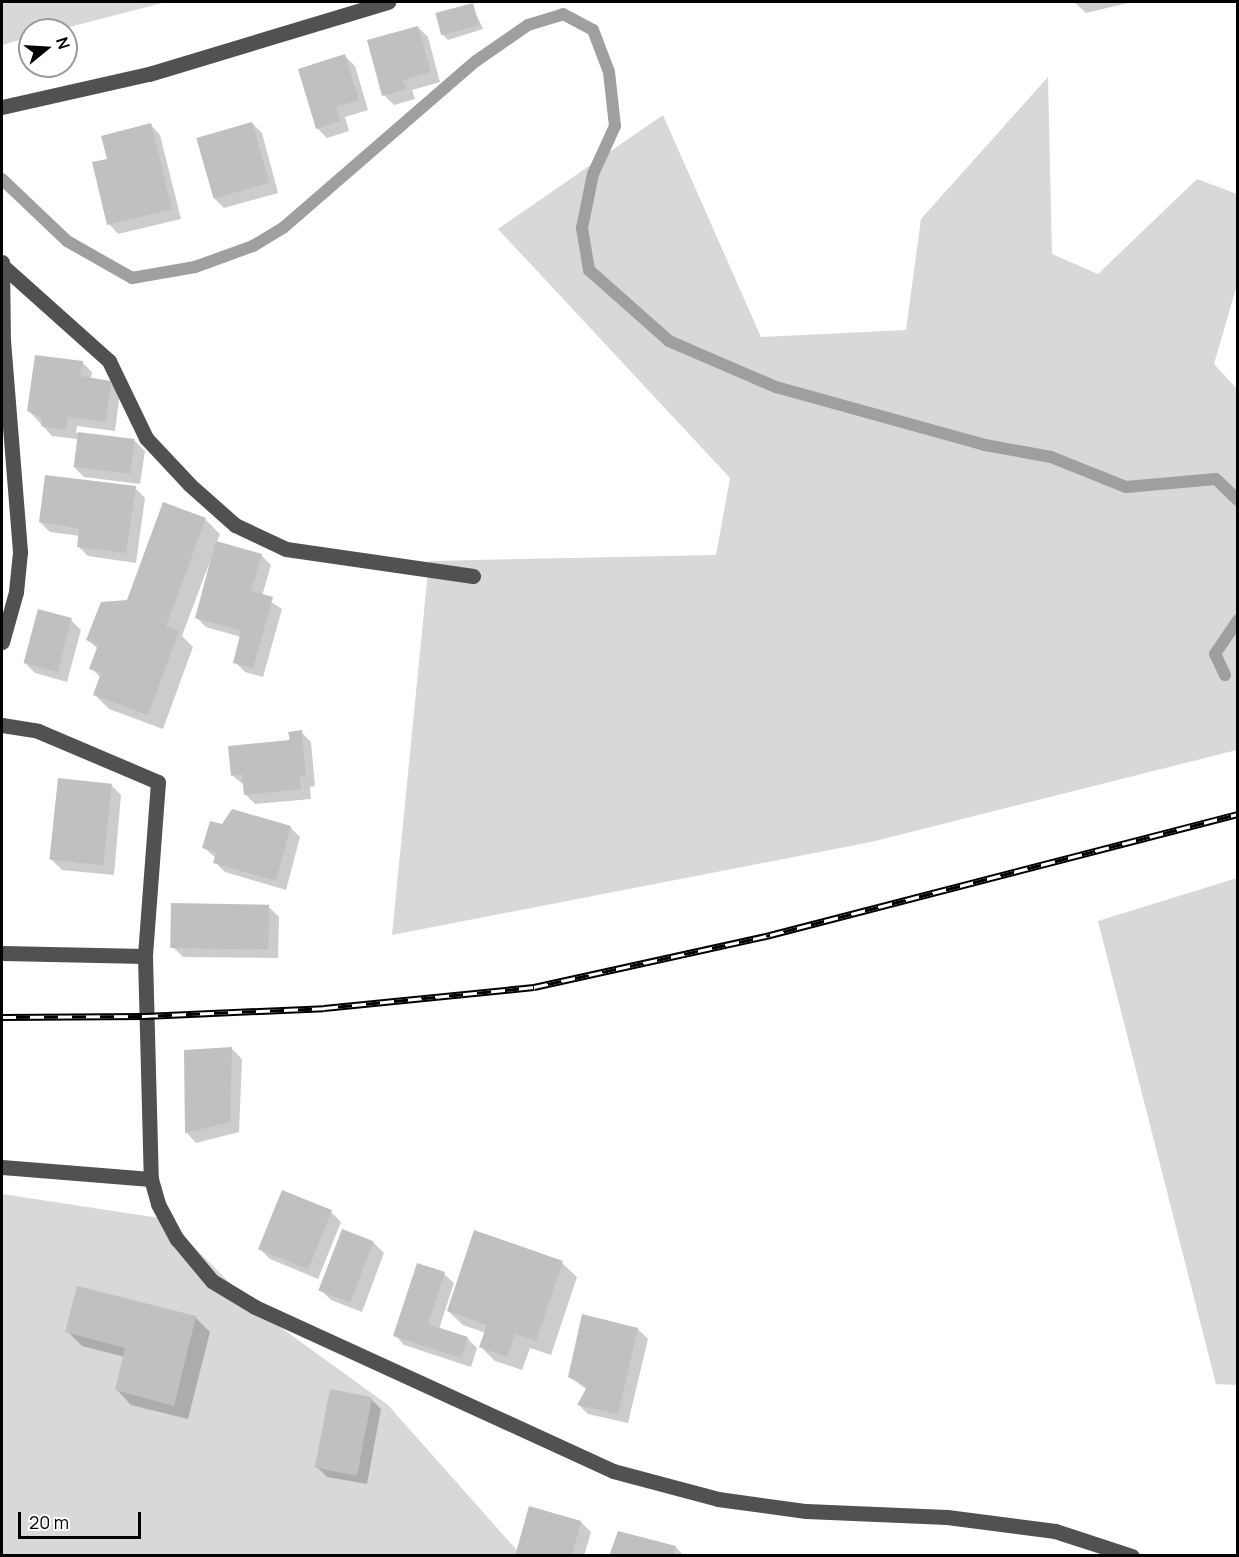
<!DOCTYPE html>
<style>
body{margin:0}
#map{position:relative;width:1239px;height:1557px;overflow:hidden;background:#fff;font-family:Manrope,sans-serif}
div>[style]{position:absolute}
.green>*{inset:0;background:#d8d8d8}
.shadow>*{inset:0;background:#0003}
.stream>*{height:12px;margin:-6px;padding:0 6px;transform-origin:6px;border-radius:6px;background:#9f9f9f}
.building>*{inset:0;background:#c0c0c0;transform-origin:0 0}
.minor>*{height:15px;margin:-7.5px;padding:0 7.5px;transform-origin:7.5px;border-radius:7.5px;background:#515151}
.rail>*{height:7px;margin-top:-3.5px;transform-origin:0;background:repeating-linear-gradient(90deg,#fff 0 14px,#000 0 28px);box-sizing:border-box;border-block:2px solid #000}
span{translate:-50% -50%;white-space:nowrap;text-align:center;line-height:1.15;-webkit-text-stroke:6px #fff;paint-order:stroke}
.frame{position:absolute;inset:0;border:3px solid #000;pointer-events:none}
.north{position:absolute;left:18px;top:18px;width:60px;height:60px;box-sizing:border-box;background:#fff;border:2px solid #999;border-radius:50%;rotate:72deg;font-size:16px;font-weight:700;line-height:24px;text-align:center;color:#000}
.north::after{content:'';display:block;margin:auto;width:21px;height:27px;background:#000;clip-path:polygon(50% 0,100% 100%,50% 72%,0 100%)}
.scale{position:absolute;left:18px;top:1512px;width:123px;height:27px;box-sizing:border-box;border:3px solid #000;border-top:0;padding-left:8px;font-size:18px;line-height:21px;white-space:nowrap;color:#000;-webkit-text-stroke:4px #fff;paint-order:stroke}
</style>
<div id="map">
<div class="green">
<div style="clip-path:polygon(2px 2px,166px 2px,58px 30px,30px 30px,30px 37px,2px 45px)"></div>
<div style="clip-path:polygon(1048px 77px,1052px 254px,1098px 274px,1197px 179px,1237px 194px,1237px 285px,1214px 364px,1237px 389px,1237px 750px,871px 842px,392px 935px,429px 561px,716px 555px,730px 478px,498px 229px,663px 115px,761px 337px,906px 330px,921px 219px)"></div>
<div style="clip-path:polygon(1237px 878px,1238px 878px,1237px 1385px,1216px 1384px,1098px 921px)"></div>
<div style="clip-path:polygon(2px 1194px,166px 1219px,258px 1311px,388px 1405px,521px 1555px,2px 1555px)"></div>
</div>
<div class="shadow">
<div style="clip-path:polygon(1074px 2px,1132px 2px,1086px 13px)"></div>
<div style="clip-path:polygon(472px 5px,483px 29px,448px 40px,443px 35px)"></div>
<div style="clip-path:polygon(418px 27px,428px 37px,440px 82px,412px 90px,415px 99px,394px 105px,384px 95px)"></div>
<div style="clip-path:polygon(345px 56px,355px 66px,368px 110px,345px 117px,349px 131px,327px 138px,317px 128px)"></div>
<div style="clip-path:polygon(252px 123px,262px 133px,278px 193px,224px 208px,214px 198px)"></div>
<div style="clip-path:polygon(151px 125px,160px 135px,181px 219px,118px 234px,109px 224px,109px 160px)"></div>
<div style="clip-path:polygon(82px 362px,92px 372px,91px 379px,110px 382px,120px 392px,115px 431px,77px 426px,76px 433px,135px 441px,145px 451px,140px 484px,84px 477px,74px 467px,78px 439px,52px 436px,29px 411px)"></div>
<div style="clip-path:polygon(135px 488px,145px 498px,136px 563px,88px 556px,78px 546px,80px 536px,50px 532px,40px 522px)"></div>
<div style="clip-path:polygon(205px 519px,220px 534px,217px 542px,261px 555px,271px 565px,262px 596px,282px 609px,263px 677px,245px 672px,235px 662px,241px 637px,206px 627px,196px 617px,210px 561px,182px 636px,193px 647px,163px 729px,109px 709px,94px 694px,101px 678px,91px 668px,98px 649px,88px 640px)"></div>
<div style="clip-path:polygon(71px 620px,81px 630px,67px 682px,35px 673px,25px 663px)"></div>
<div style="clip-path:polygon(301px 732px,311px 742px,315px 786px,310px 787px,311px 799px,255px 804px,245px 794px,244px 785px,232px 775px)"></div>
<div style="clip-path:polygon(111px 785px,121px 795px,114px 875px,62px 870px,52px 860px)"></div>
<div style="clip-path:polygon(223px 826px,290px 827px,300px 837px,286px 890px,225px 872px,215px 862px,216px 858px,204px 848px)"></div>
<div style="clip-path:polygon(269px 907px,279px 917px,278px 958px,183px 957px,173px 947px)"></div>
<div style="clip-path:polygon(232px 1049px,242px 1059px,239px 1132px,196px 1143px,187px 1133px,186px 1051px)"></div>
<div style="clip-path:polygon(331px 1212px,341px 1222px,318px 1279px,270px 1259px,260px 1249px)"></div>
<div style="clip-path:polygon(343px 1231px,374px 1243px,384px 1253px,362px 1312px,331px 1300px,321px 1290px)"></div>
<div style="clip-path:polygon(562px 1263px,577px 1277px,551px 1355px,530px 1348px,522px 1370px,495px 1361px,481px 1347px,486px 1333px,463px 1325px,448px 1311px)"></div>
<div style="clip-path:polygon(444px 1274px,454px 1283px,439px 1329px,467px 1338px,477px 1348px,471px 1367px,404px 1345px,395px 1335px)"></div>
<div style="clip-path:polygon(78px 1288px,196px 1318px,210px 1332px,188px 1419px,131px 1405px,117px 1390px,125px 1357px,82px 1346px,67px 1331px)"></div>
<div style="clip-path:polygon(638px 1329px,648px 1339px,628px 1423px,588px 1414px,579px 1405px,587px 1390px,569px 1376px)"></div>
<div style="clip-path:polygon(371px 1399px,381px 1409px,367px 1484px,327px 1477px,317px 1467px)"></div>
<div style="clip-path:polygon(530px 1508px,581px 1522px,591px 1532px,584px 1556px,516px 1556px)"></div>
<div style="clip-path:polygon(676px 1547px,684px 1556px,611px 1556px)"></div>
</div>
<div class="stream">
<div style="left:2px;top:179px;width:90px;rotate:43.6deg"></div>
<div style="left:67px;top:241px;width:75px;rotate:29.6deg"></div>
<div style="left:132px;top:278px;width:64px;rotate:-9.9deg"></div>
<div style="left:195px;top:267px;width:62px;rotate:-19.9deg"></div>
<div style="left:253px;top:246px;width:35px;rotate:-31deg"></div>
<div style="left:283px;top:228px;width:255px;rotate:-40.9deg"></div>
<div style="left:476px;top:61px;width:63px;rotate:-34.7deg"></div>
<div style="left:528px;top:25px;width:37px;rotate:-17deg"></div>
<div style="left:563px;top:14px;width:34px;rotate:28deg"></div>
<div style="left:593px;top:30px;width:45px;rotate:69.1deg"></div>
<div style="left:609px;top:72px;width:54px;rotate:83.7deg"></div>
<div style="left:615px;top:126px;width:53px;rotate:114.6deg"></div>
<div style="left:593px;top:174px;width:55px;rotate:101.5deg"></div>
<div style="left:582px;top:228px;width:43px;rotate:80.5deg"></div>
<div style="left:589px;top:270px;width:107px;rotate:41.6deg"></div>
<div style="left:669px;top:341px;width:116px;rotate:23.3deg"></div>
<div style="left:776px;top:387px;width:217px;rotate:15.5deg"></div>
<div style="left:985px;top:445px;width:67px;rotate:10.3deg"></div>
<div style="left:1051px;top:457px;width:81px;rotate:21.8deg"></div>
<div style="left:1126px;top:487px;width:90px;rotate:-5.1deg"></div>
<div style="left:1216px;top:479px;width:30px;rotate:44deg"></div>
<div style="left:1225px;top:675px;width:23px;rotate:-115deg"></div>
<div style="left:1215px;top:654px;width:41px;rotate:-55.9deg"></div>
</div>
<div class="building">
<div style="left:473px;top:3px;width:23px;height:39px;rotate:75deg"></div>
<div style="clip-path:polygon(418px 26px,431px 72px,403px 80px,406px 89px,382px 96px,367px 40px)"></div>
<div style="clip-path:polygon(345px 54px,359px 100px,336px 107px,340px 121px,316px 129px,298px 69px)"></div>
<div style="left:252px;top:122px;width:63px;height:58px;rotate:74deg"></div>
<div style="clip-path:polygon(151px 123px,172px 209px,107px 225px,92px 162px,107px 159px,101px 136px)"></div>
<div style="clip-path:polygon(35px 355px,83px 361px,80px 376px,111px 381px,106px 422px,68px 417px,66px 430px,41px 426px,42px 418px,27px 411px)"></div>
<div style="left:78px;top:432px;width:57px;height:35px;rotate:7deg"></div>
<div style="clip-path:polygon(45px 475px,136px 486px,126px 553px,77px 547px,79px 528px,39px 522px)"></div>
<div style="clip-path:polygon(163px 502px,206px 518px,166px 626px,179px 631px,148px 715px,93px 695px,101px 673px,89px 669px,98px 645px,86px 640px,101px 602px,127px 600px)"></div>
<div style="clip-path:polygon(216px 541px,262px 554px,251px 591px,273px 597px,253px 668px,233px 663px,241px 631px,195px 618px)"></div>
<div style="left:38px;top:609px;width:35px;height:56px;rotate:15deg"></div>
<div style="clip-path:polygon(302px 730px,306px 777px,300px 777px,301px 789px,244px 795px,242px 774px,231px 776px,228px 746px,290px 740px,288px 732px)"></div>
<div style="left:58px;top:778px;width:54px;height:82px;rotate:6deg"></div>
<div style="clip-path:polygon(232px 809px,291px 826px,276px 881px,213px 863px,216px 852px,202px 848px,210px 821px,222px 824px)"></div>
<div style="left:171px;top:903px;width:98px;height:45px;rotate:1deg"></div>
<div style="clip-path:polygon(232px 1047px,230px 1122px,185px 1133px,184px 1050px)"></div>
<div style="left:282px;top:1190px;width:54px;height:64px;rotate:22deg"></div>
<div style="left:342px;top:1229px;width:34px;height:66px;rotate:21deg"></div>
<div style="clip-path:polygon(474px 1230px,563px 1261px,536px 1341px,515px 1334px,507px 1357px,479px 1347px,487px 1325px,447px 1311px)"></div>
<div style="clip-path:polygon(417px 1263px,445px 1272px,428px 1324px,468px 1337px,461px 1358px,393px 1336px)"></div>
<div style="clip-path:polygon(77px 1286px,196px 1316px,174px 1406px,115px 1390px,125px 1348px,65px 1332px)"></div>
<div style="clip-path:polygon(582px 1314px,638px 1328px,618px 1414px,577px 1405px,587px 1387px,568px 1377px)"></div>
<div style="left:330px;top:1389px;width:43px;height:80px;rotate:11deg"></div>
<div style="clip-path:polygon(529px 1506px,581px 1521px,572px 1556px,515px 1556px)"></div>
<div style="clip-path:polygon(618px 1531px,676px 1546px,674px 1556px,609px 1556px)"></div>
</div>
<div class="minor">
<div style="left:2px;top:107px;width:151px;rotate:-12.7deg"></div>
<div style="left:149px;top:74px;width:250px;rotate:-16.8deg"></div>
<div style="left:2px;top:262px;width:78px;rotate:89.3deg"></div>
<div style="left:3px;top:340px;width:213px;rotate:85.4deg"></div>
<div style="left:20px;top:552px;width:40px;rotate:95.7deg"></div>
<div style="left:16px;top:592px;width:52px;rotate:105.6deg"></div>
<div style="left:4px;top:267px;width:141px;rotate:41.8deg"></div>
<div style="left:109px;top:361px;width:85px;rotate:64.3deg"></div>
<div style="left:146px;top:438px;width:64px;rotate:46.9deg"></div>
<div style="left:190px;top:485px;width:60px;rotate:41.6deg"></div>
<div style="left:235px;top:525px;width:56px;rotate:25.2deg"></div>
<div style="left:286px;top:549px;width:189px;rotate:8.2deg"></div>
<div style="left:2px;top:725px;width:36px;rotate:9deg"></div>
<div style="left:38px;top:731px;width:130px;rotate:23deg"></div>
<div style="left:158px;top:782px;width:174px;rotate:94.3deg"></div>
<div style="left:2px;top:953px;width:143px;rotate:1.2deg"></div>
<div style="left:145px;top:956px;width:223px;rotate:88.5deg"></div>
<div style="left:151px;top:1179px;width:26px;rotate:74deg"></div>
<div style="left:158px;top:1204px;width:40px;rotate:62deg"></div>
<div style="left:177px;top:1239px;width:55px;rotate:50.2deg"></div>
<div style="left:212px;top:1281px;width:50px;rotate:31.2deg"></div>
<div style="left:255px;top:1307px;width:394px;rotate:24.6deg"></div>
<div style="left:613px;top:1471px;width:109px;rotate:14.9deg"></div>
<div style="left:718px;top:1499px;width:89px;rotate:7.8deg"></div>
<div style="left:806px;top:1511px;width:141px;rotate:2.4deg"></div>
<div style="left:947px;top:1517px;width:109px;rotate:7.4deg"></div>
<div style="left:1055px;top:1531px;width:81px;rotate:18deg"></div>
<div style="left:2px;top:1167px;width:149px;rotate:4.6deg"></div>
</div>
<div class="rail">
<div style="left:2px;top:1017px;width:142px;rotate:-0.4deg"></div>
<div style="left:144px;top:1016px;width:180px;rotate:-2.5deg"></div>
<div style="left:324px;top:1008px;width:211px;rotate:-5.7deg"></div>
<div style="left:534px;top:987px;width:242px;rotate:-12.4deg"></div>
<div style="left:770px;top:935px;width:483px;rotate:-14.5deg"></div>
</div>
<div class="frame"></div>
<div class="north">N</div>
<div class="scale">20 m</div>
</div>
